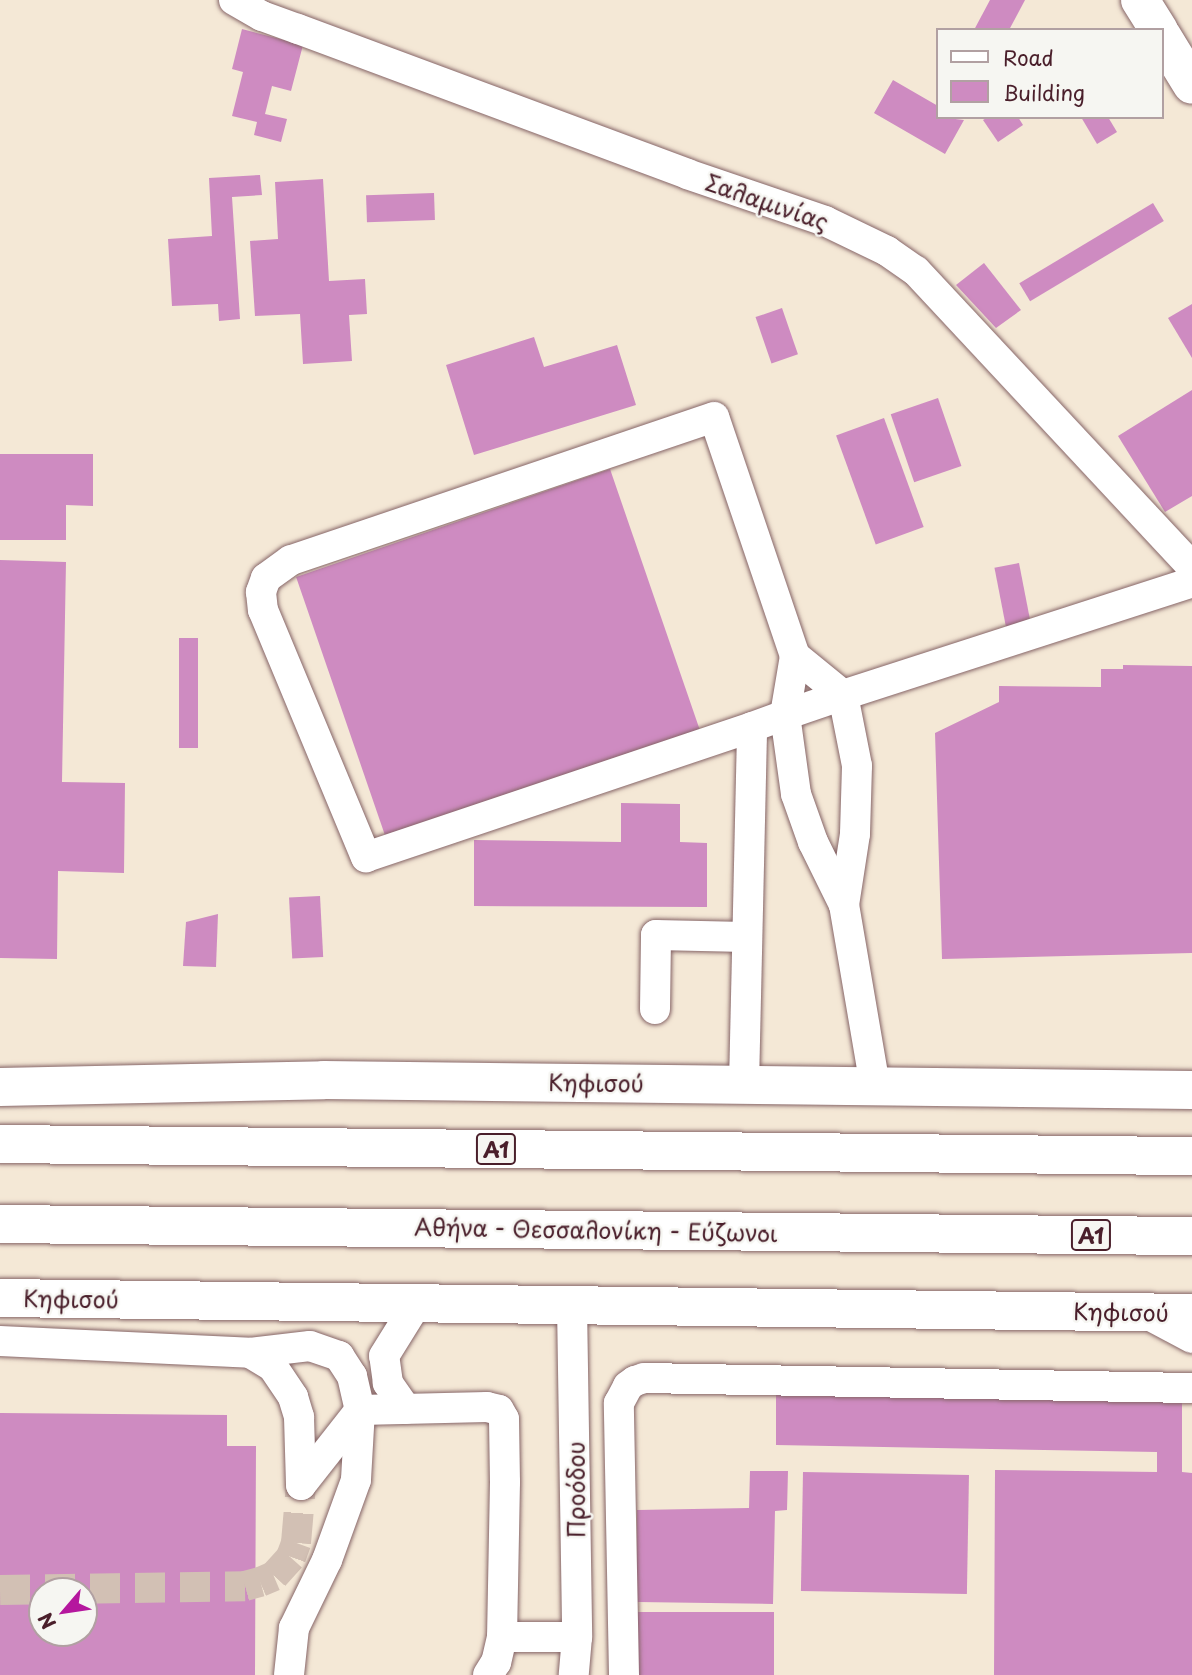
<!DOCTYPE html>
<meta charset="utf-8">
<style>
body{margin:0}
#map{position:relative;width:1192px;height:1675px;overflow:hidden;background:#f4e8d6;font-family:"Playpen Sans",sans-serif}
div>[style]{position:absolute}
.building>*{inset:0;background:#ce8bc1;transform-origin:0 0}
.minor-tunnel>*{height:30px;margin-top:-15px;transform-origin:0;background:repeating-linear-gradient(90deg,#d2c0b4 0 30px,transparent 0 45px)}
.roads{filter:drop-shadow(0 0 2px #866567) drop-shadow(0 0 2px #866567)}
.minor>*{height:30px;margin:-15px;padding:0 15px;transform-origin:15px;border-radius:15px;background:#fff}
.major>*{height:38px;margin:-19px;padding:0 19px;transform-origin:19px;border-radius:19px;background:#fff}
.highway>*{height:38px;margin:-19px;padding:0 19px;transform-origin:19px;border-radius:19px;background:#fff}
span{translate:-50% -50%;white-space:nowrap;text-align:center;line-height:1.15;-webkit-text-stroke:5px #f6f6f2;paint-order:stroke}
.shield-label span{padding:2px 5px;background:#f6f6f2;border:2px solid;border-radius:5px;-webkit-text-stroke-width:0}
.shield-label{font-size:21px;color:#4a1f2b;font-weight:700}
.street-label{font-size:23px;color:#4a1f2b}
.legend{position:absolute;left:936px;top:28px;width:228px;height:91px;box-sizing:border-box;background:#f6f6f2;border:2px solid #b1a0a2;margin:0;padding:9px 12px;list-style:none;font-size:21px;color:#4a1f2b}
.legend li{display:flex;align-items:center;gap:14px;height:35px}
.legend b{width:35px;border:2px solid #b1a0a2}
.north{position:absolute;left:28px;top:1577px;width:70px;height:70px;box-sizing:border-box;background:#f6f6f2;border:2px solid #b1a0a2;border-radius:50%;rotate:241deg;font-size:19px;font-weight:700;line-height:28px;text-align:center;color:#4a1f2b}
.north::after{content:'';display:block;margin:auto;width:24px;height:32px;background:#b5179e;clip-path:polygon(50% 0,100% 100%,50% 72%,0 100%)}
</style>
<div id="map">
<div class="building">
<div style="clip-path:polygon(990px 0,1025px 0,1009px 30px,974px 30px)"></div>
<div style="clip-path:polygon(242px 29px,303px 45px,291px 91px,272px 86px,265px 114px,287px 119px,281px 142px,254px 135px,257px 122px,232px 116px,243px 72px,232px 69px)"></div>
<div style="clip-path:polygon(893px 80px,938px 106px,938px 117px,964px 120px,945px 154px,874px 113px)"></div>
<div style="clip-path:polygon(988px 117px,1018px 117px,1023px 125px,998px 142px,983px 120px)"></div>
<div style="clip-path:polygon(1081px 117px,1108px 117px,1117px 132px,1097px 144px)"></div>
<div style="clip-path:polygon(260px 175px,262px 195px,232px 197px,240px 319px,219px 321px,218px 304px,172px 306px,168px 239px,212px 236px,209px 178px)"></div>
<div style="clip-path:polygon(323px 179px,329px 281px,365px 279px,367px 314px,349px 315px,352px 361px,303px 364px,300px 314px,255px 316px,250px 241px,278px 239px,275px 182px)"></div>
<div style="left:434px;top:193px;width:27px;height:68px;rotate:88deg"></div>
<div style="left:1153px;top:203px;width:21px;height:156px;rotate:59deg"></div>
<div style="clip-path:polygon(984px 263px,1021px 310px,996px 328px,956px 285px)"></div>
<div style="clip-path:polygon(1192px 304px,1192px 358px,1168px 318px)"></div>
<div style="left:782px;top:308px;width:49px;height:28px;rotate:71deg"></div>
<div style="clip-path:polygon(534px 337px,544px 367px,617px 345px,636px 405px,474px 455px,446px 365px)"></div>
<div style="clip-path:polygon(1192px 390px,1192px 496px,1165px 512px,1118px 436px)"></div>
<div style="left:938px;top:398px;width:72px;height:50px;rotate:71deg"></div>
<div style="left:884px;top:418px;width:116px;height:51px;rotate:70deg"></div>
<div style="clip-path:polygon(0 454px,93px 454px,93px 506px,66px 505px,66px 540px,0 540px)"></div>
<div style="left:610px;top:469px;width:277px;height:332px;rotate:71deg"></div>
<div style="clip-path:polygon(0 560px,66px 562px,62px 782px,125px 783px,124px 873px,58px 871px,57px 959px,0 958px)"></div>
<div style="left:1019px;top:563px;width:66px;height:25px;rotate:79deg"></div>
<div style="left:179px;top:638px;width:19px;height:110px"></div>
<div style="clip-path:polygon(1123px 665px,1192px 666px,1192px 953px,942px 959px,935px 733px,999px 702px,999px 686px,1101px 687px,1101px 669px,1123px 669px)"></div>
<div style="clip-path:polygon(621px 803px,680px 804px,680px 842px,707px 843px,707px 907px,474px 906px,474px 840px,621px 842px)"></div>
<div style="left:320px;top:896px;width:61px;height:31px;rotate:87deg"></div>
<div style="clip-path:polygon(218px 914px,216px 967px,183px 966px,186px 922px)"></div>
<div style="clip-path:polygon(776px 1390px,1182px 1397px,1182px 1472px,1192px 1473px,1192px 1675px,994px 1675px,995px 1470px,1157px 1472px,1157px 1452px,776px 1445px)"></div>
<div style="clip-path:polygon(evenodd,0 1413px,227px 1415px,227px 1446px,256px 1446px,255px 1675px,0 1675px,0 1413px,42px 1591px,84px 1591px,84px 1633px,42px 1633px,42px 1591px)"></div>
<div style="clip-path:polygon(750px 1471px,788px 1471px,787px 1510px,775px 1511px,773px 1604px,637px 1602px,637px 1510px,749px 1508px)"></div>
<div style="left:803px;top:1472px;width:166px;height:119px;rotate:1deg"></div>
<div style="left:636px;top:1612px;width:138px;height:63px"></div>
</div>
<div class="minor-tunnel">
<div style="left:0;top:1590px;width:245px;rotate:-0.9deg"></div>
<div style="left:245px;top:1586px;width:16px;rotate:-15deg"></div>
<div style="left:260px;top:1582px;width:15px;rotate:-23deg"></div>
<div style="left:274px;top:1576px;width:25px;rotate:-48deg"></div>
<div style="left:291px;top:1557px;width:15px;rotate:-70deg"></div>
<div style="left:296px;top:1543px;width:58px;rotate:-85.1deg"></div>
</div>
<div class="roads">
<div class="minor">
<div style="left:234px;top:0;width:32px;rotate:30deg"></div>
<div style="left:262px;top:16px;width:38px;rotate:20deg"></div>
<div style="left:298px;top:29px;width:415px;rotate:20.4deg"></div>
<div style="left:687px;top:174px;width:146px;rotate:18.8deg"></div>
<div style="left:825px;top:221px;width:69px;rotate:25.8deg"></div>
<div style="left:887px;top:251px;width:35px;rotate:35deg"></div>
<div style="left:916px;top:271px;width:405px;rotate:47deg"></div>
<div style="left:795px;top:656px;width:62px;rotate:39.1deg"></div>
<div style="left:843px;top:695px;width:72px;rotate:78.8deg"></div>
<div style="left:857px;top:766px;width:68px;rotate:91.7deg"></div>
<div style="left:855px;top:834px;width:72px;rotate:98.8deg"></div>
<div style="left:655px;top:1009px;width:74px;rotate:-89.2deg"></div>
<div style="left:656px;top:935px;width:90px;rotate:1.3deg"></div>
<div style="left:744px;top:1085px;width:358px;rotate:-88.7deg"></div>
<div style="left:875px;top:1086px;width:184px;rotate:-99.7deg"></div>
<div style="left:844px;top:905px;width:70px;rotate:-116.2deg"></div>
<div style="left:813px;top:842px;width:51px;rotate:-109.5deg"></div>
<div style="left:796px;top:794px;width:80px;rotate:-97.9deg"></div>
<div style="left:785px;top:715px;width:60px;rotate:-80.4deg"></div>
<div style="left:795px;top:656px;width:252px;rotate:-108.7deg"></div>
<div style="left:714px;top:417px;width:447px;rotate:161.3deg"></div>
<div style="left:291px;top:560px;width:31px;rotate:144deg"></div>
<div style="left:266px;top:578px;width:15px;rotate:110deg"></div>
<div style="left:261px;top:592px;width:18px;rotate:84deg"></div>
<div style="left:263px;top:610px;width:268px;rotate:67.4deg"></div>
<div style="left:366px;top:857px;width:407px;rotate:-18.6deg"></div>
<div style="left:752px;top:727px;width:35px;rotate:-20deg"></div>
<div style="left:785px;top:715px;width:61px;rotate:-19deg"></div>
<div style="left:843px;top:695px;width:367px;rotate:-17.9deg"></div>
<div style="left:572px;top:1305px;width:332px;rotate:89.1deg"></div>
<div style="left:577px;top:1637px;width:38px;rotate:95deg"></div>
<div style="left:1147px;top:1314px;width:51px;rotate:28.1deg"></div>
<div style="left:0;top:1341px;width:250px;rotate:2.7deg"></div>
<div style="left:250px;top:1353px;width:27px;rotate:31deg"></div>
<div style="left:273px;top:1367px;width:36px;rotate:56deg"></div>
<div style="left:293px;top:1397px;width:21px;rotate:73deg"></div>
<div style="left:299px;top:1417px;width:68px;rotate:88.3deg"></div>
<div style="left:250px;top:1353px;width:60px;rotate:-6.7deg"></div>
<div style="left:310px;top:1346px;width:31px;rotate:19deg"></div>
<div style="left:339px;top:1356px;width:24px;rotate:57deg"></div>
<div style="left:352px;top:1376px;width:35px;rotate:77deg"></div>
<div style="left:360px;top:1410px;width:70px;rotate:93.3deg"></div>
<div style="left:356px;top:1480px;width:85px;rotate:109.9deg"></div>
<div style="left:327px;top:1560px;width:76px;rotate:115.9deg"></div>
<div style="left:294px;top:1628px;width:47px;rotate:96.1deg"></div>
<div style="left:406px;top:1409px;width:32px;rotate:-125deg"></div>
<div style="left:388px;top:1383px;width:27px;rotate:-98deg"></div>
<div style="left:384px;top:1356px;width:62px;rotate:-58.1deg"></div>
<div style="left:360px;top:1410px;width:127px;rotate:-1.4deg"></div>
<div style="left:487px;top:1407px;width:12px;rotate:14deg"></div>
<div style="left:499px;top:1410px;width:10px;rotate:61deg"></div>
<div style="left:504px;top:1419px;width:63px;rotate:89.1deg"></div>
<div style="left:505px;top:1482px;width:155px;rotate:91.1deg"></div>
<div style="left:502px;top:1637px;width:26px;rotate:103deg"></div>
<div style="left:496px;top:1662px;width:15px;rotate:122deg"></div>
<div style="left:301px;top:1485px;width:95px;rotate:-51.8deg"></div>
<div style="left:502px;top:1637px;width:75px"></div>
<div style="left:624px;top:1675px;width:272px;rotate:-91.1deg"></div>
<div style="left:619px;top:1403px;width:19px;rotate:-62deg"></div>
<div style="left:628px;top:1386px;width:9px;rotate:-36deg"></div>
<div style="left:635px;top:1381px;width:9px;rotate:-18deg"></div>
<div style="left:644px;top:1378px;width:548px;rotate:1.05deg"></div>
</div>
<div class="major">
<div style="left:1140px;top:0;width:36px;rotate:58deg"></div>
<div style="left:1162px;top:36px;width:57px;rotate:58.5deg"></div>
<div style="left:0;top:1087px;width:324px;rotate:-1.2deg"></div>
<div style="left:324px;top:1080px;width:868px;rotate:0.66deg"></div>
<div style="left:0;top:1298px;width:1192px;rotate:0.72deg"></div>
</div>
<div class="highway">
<div style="left:0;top:1144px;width:1192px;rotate:0.58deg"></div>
<div style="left:0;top:1224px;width:1192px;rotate:0.58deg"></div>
</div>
</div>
<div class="shield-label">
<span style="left:496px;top:1149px">Α1</span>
<span style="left:1091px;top:1235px">Α1</span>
</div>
<div class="street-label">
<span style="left:767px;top:202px;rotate:19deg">Σαλαμινίας</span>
<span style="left:596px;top:1083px;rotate:1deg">Κηφισού</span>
<span style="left:596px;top:1230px;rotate:1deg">Αθήνα - Θεσσαλονίκη - Εύζωνοι</span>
<span style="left:71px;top:1299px;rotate:1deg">Κηφισού</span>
<span style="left:1121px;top:1312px;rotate:1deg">Κηφισού</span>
<span style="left:576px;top:1490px;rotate:-90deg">Προόδου</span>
</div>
<ul class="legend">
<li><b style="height:9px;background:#fff"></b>Road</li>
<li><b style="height:19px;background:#ce8bc1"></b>Building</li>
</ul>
<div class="north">N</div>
</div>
